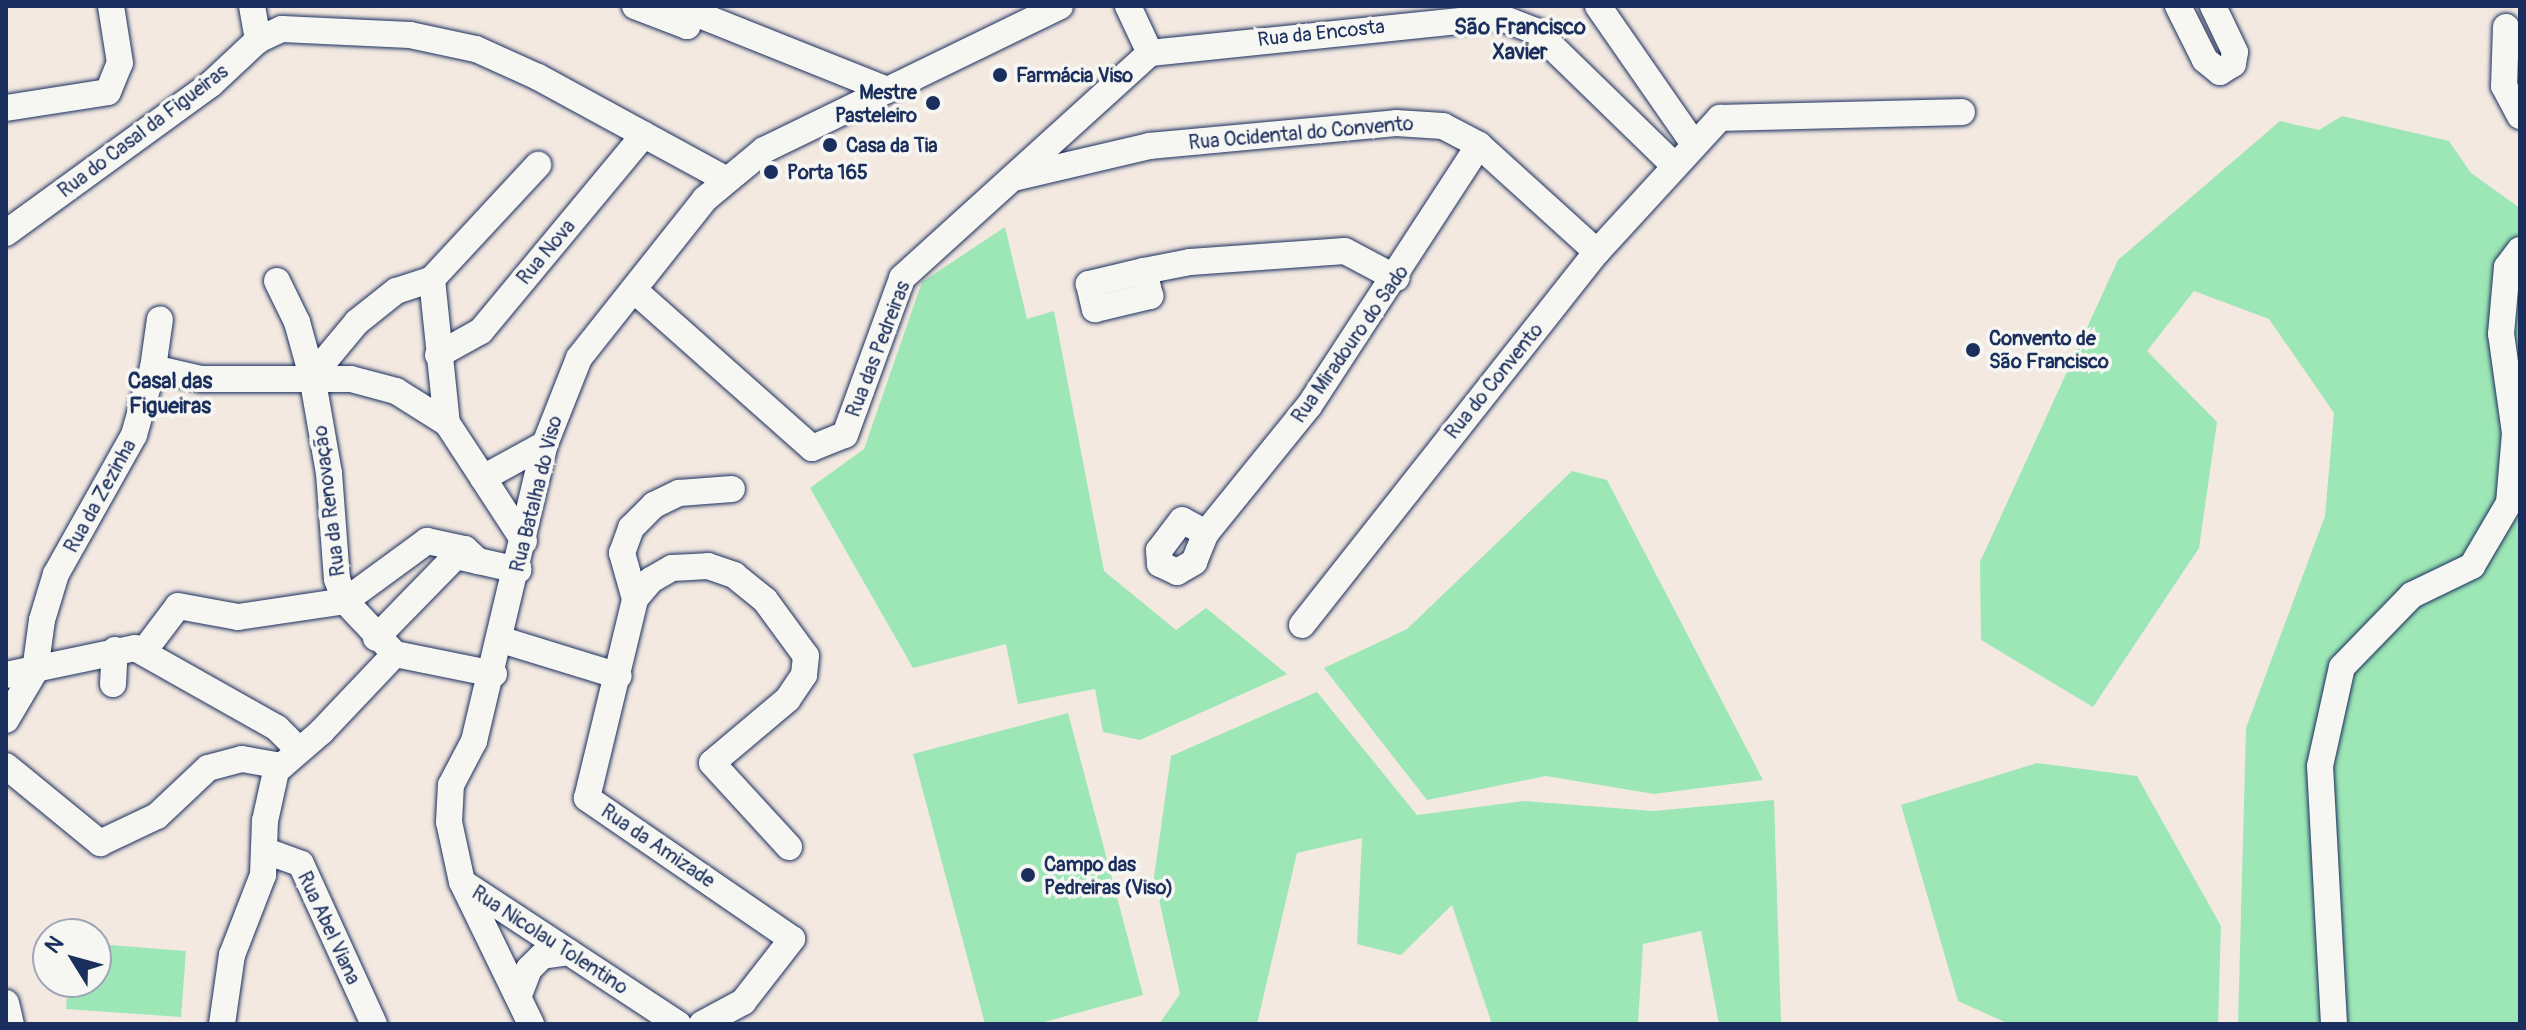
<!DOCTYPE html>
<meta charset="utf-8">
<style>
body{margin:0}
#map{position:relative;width:2526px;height:1030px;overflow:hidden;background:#f3e9e1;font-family:Pangolin,sans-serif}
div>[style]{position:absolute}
.green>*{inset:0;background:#9de7b6}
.roads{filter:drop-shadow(0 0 2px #1b2f5e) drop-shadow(0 0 2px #1b2f5e)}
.minor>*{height:26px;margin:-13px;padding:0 13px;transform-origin:13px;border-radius:13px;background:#f6f6f2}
.dots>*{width:22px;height:22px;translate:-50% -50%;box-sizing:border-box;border:4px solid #f6f6f2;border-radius:50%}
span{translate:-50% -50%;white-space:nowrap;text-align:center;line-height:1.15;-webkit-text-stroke:7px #f6f6f2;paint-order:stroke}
.street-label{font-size:20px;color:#1b2f5e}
.poi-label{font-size:20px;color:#1b2f5e;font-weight:700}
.left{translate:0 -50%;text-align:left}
.right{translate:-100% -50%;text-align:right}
.neighbourhood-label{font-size:22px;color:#1b2f5e;font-weight:700}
.frame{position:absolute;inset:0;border:8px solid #1b2f5e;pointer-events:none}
.north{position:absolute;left:32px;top:918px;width:80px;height:80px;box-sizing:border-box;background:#f6f6f2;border:2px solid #9ea6b7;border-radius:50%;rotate:307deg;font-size:22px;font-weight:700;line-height:32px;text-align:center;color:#1b2f5e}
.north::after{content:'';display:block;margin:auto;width:28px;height:36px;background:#1b2f5e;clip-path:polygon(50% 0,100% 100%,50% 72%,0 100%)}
</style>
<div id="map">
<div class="green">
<div style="clip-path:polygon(2342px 116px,2449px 141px,2471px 173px,2520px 208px,2520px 1024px,2238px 1024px,2246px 728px,2325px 516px,2334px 413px,2269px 319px,2194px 291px,2147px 351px,2217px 422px,2199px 548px,2093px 707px,1981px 640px,1980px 562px,2118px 260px,2280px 121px,2319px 130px)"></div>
<div style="clip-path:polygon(1005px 227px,1027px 319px,1054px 311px,1104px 571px,1176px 630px,1206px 608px,1287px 674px,1140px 740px,1103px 732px,1095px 689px,1018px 704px,1006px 644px,913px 668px,810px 488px,864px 449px,922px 282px)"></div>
<div style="clip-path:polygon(1572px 471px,1607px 480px,1763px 780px,1654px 794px,1546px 776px,1427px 800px,1324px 668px,1407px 629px)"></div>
<div style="clip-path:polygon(1317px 692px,1417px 815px,1524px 801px,1653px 811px,1774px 800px,1781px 1024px,1719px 1024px,1701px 931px,1643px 944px,1638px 1024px,1492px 1024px,1452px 905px,1401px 955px,1357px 944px,1362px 838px,1297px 853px,1257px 1024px,1159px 1024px,1180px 994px,1154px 877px,1171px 756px)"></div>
<div style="clip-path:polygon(1068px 713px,1143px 995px,1037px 1024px,985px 1024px,913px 754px)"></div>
<div style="clip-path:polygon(2037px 763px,2137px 776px,2221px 926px,2218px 1024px,2009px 1024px,1958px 1001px,1901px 805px)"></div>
<div style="clip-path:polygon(96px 944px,186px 951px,181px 1017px,66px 1009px,68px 982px,96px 982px)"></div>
</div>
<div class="roads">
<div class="minor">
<div style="left:252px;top:6px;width:35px;rotate:80deg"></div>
<div style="left:635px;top:6px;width:56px;rotate:21deg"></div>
<div style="left:687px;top:26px;width:9px;rotate:-69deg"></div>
<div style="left:677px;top:6px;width:224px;rotate:21.8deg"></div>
<div style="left:1598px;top:6px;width:168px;rotate:55.2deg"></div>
<div style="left:2178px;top:6px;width:60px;rotate:63.4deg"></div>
<div style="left:2205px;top:60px;width:19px;rotate:39deg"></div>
<div style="left:2220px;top:72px;width:15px;rotate:-32deg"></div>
<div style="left:2233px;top:64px;width:12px;rotate:-81deg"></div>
<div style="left:2235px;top:52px;width:51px;rotate:-115.6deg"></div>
<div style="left:2506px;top:27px;width:59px;rotate:91.9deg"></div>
<div style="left:2504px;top:86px;width:34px;rotate:62deg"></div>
<div style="left:1150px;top:53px;width:351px;rotate:-5.9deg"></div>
<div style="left:1499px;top:17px;width:40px;rotate:21deg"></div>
<div style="left:1536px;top:31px;width:192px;rotate:44.2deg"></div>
<div style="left:6px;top:108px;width:103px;rotate:-8.9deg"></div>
<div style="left:108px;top:92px;width:31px;rotate:-68deg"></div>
<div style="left:120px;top:63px;width:58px;rotate:-99deg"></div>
<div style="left:1013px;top:178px;width:140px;rotate:-13.2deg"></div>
<div style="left:1149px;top:146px;width:248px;rotate:-5.3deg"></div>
<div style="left:1396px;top:123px;width:47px;rotate:3.7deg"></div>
<div style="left:1443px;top:126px;width:41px;rotate:27.8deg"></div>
<div style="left:1479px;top:145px;width:159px;rotate:42.2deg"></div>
<div style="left:6px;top:233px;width:253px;rotate:-36deg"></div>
<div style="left:211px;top:84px;width:64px;rotate:-43.1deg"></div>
<div style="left:258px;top:40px;width:26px;rotate:-25deg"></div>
<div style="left:282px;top:29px;width:128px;rotate:2.7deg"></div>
<div style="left:410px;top:35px;width:67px;rotate:12deg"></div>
<div style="left:476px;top:49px;width:68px;rotate:24.3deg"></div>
<div style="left:538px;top:77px;width:213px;rotate:28.6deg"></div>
<div style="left:1144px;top:271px;width:57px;rotate:166.7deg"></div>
<div style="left:1089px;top:284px;width:26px;rotate:77deg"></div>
<div style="left:1095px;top:309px;width:57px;rotate:-13.3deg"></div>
<div style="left:1150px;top:296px;width:26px;rotate:-103deg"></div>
<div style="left:1144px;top:271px;width:47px;rotate:-11.1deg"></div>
<div style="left:1190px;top:262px;width:155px;rotate:-4.1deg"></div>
<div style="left:1345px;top:251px;width:58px;rotate:27.9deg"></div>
<div style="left:432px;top:279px;width:145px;rotate:84.1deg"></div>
<div style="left:447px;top:423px;width:66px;rotate:56.8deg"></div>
<div style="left:277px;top:281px;width:46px;rotate:64deg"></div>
<div style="left:297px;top:322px;width:56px;rotate:74.5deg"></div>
<div style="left:312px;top:376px;width:98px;rotate:80.1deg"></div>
<div style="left:329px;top:473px;width:106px;rotate:85.7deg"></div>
<div style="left:337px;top:579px;width:23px;rotate:70deg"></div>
<div style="left:345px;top:601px;width:73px;rotate:46.7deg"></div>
<div style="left:395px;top:654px;width:101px;rotate:11.4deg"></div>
<div style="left:634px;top:290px;width:238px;rotate:41.6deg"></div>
<div style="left:812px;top:448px;width:35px;rotate:-22deg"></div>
<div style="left:845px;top:435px;width:167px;rotate:-70deg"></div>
<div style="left:902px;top:278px;width:335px;rotate:-42.2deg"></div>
<div style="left:1150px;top:53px;width:52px;rotate:-115.1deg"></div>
<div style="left:438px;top:355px;width:49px;rotate:-29.2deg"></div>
<div style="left:481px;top:331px;width:255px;rotate:-50.3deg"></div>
<div style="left:153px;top:368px;width:49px;rotate:12.9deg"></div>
<div style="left:201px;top:379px;width:150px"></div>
<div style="left:351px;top:379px;width:47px;rotate:14.9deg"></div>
<div style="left:396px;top:391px;width:60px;rotate:32.1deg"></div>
<div style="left:312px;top:376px;width:70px;rotate:-50.2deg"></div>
<div style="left:357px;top:322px;width:50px;rotate:-38.5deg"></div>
<div style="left:396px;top:291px;width:38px;rotate:-18deg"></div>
<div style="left:432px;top:279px;width:156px;rotate:-47.1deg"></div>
<div style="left:1206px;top:533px;width:27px;rotate:-152deg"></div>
<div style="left:1182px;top:520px;width:38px;rotate:127deg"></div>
<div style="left:1159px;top:550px;width:14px;rotate:86deg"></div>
<div style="left:1160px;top:564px;width:19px;rotate:25deg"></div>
<div style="left:1177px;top:572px;width:20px;rotate:-30deg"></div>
<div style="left:1194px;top:562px;width:31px;rotate:-68deg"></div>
<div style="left:1206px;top:533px;width:164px;rotate:-51deg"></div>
<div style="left:1309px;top:406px;width:311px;rotate:-56.9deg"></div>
<div style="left:524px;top:541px;width:75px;rotate:-123.1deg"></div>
<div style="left:483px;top:478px;width:71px;rotate:-28.7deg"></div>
<div style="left:635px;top:599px;width:48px;rotate:-105.8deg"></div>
<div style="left:622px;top:553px;width:27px;rotate:-70deg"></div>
<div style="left:631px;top:528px;width:33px;rotate:-45deg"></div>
<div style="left:654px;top:505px;width:28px;rotate:-26deg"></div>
<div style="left:679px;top:493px;width:53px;rotate:-4.3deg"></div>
<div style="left:1302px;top:625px;width:476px;rotate:-51.7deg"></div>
<div style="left:1597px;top:252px;width:182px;rotate:-47.5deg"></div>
<div style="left:1720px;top:118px;width:242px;rotate:-1.4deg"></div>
<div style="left:376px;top:638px;width:115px;rotate:-45.7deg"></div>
<div style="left:456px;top:556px;width:64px;rotate:12.7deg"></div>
<div style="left:502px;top:640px;width:122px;rotate:17.1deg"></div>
<div style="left:144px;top:651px;width:56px;rotate:-52.9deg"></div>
<div style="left:178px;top:606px;width:61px;rotate:10.4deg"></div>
<div style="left:238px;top:617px;width:108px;rotate:-8.5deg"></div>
<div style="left:345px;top:601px;width:102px;rotate:-36.2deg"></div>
<div style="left:427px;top:541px;width:39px;rotate:12deg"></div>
<div style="left:465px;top:549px;width:18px;rotate:43deg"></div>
<div style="left:6px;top:675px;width:132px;rotate:-11.8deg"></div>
<div style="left:135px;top:648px;width:163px;rotate:29.4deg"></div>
<div style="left:277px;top:728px;width:30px;rotate:45deg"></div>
<div style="left:113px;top:684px;width:34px;rotate:-87deg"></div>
<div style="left:6px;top:720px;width:57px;rotate:-59.4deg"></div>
<div style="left:35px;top:671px;width:51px;rotate:-82.2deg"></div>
<div style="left:42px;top:620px;width:48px;rotate:-73.1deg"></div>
<div style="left:56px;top:574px;width:159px;rotate:-60.7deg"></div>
<div style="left:134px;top:435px;width:70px;rotate:-74.2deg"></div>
<div style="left:153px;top:368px;width:49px;rotate:-81.9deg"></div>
<div style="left:6px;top:766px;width:122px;rotate:39.3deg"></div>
<div style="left:100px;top:843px;width:63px;rotate:-25.3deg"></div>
<div style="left:157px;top:816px;width:70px;rotate:-43.3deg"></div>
<div style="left:208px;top:768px;width:35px;rotate:-15deg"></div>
<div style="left:242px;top:759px;width:40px;rotate:10deg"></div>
<div style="left:266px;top:851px;width:37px;rotate:20deg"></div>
<div style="left:301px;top:864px;width:176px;rotate:65.5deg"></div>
<div style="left:465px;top:884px;width:255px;rotate:33.3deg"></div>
<div style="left:519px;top:995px;width:28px;rotate:-69deg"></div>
<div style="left:529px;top:969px;width:18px;rotate:-45deg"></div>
<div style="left:542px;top:956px;width:27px;rotate:-8deg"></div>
<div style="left:6px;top:1003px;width:22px;rotate:77deg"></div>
<div style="left:222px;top:1024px;width:70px;rotate:-81.8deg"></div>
<div style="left:232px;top:955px;width:86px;rotate:-68.8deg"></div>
<div style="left:263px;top:875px;width:54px;rotate:-87.9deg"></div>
<div style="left:265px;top:821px;width:51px;rotate:-77.6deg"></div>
<div style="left:276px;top:771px;width:60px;rotate:-40.9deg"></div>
<div style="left:321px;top:732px;width:108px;rotate:-46.5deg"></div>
<div style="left:531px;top:1024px;width:158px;rotate:-115.9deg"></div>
<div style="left:462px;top:882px;width:61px;rotate:-102.2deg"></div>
<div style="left:449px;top:822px;width:37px;rotate:-87deg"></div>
<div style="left:451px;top:785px;width:50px;rotate:-62.4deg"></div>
<div style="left:474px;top:741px;width:305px;rotate:-76.6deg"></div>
<div style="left:545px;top:444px;width:92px;rotate:-68.4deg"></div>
<div style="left:579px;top:358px;width:203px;rotate:-51.6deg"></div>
<div style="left:705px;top:199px;width:77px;rotate:-39.7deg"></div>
<div style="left:764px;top:150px;width:329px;rotate:-25.9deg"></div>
<div style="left:702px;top:1024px;width:47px;rotate:-28.2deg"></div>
<div style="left:743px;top:1002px;width:80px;rotate:-52.1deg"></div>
<div style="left:792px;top:939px;width:249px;rotate:-145.5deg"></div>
<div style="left:587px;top:798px;width:205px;rotate:-76.4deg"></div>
<div style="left:635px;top:599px;width:25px;rotate:-50deg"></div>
<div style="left:651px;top:580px;width:24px;rotate:-30deg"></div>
<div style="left:672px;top:568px;width:36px;rotate:-3deg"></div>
<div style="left:708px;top:566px;width:28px;rotate:19deg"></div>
<div style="left:734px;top:575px;width:40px;rotate:39deg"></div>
<div style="left:765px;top:600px;width:69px;rotate:53.8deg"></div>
<div style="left:806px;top:656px;width:19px;rotate:96deg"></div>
<div style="left:804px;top:675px;width:29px;rotate:124deg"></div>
<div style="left:788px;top:699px;width:99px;rotate:139.9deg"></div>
<div style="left:712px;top:763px;width:114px;rotate:47.5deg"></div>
<div style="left:2334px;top:1024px;width:258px;rotate:-93.1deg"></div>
<div style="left:2320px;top:766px;width:101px;rotate:-77.5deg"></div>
<div style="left:2342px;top:667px;width:100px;rotate:-45.8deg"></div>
<div style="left:2412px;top:595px;width:67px;rotate:-25.8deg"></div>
<div style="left:2472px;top:566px;width:73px;rotate:-59.6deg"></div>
<div style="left:2509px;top:503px;width:70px;rotate:-85.1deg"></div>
<div style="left:2515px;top:433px;width:100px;rotate:-98deg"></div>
<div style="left:2501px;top:334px;width:67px;rotate:-84.9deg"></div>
<div style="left:2507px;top:267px;width:21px;rotate:-53deg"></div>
</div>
</div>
<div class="dots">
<div style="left:1000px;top:75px;background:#1b2f5e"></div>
<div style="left:933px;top:103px;background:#1b2f5e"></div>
<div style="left:830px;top:145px;background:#1b2f5e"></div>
<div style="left:771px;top:172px;background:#1b2f5e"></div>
<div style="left:1973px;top:350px;background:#1b2f5e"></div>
<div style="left:1028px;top:875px;background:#1b2f5e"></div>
</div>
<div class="street-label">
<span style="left:1321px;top:33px;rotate:-6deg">Rua da Encosta</span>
<span style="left:143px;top:131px;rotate:-37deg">Rua do Casal da Figueiras</span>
<span style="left:1301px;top:133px;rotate:-5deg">Rua Ocidental do Convento</span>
<span style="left:546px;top:252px;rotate:-50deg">Rua Nova</span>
<span style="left:1350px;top:344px;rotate:-55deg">Rua Miradouro do Sado</span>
<span style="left:878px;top:349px;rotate:-69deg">Rua das Pedreiras</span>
<span style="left:1494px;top:381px;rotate:-51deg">Rua do Convento</span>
<span style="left:536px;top:494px;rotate:-76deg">Rua Batalha do Viso</span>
<span style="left:100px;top:496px;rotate:-61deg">Rua da Zezinha</span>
<span style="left:329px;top:501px;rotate:-97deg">Rua da Renovação</span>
<span style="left:658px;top:846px;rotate:34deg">Rua da Amizade</span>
<span style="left:329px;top:928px;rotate:65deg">Rua Abel Viana</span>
<span style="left:550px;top:940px;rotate:33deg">Rua Nicolau Tolentino</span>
</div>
<div class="poi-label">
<span class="left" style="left:1016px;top:75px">Farmácia Viso</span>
<span class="right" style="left:917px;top:104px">Mestre<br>Pasteleiro</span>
<span class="left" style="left:846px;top:145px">Casa da Tia</span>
<span class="left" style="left:787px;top:172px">Porta 165</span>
<span class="left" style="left:1989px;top:350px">Convento de<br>São Francisco</span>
<span class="left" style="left:1044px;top:876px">Campo das<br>Pedreiras (Viso)</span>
</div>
<div class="neighbourhood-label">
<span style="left:1520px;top:40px">São Francisco<br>Xavier</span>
<span style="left:170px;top:394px">Casal das<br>Figueiras</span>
</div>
<div class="frame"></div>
<div class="north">N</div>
</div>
